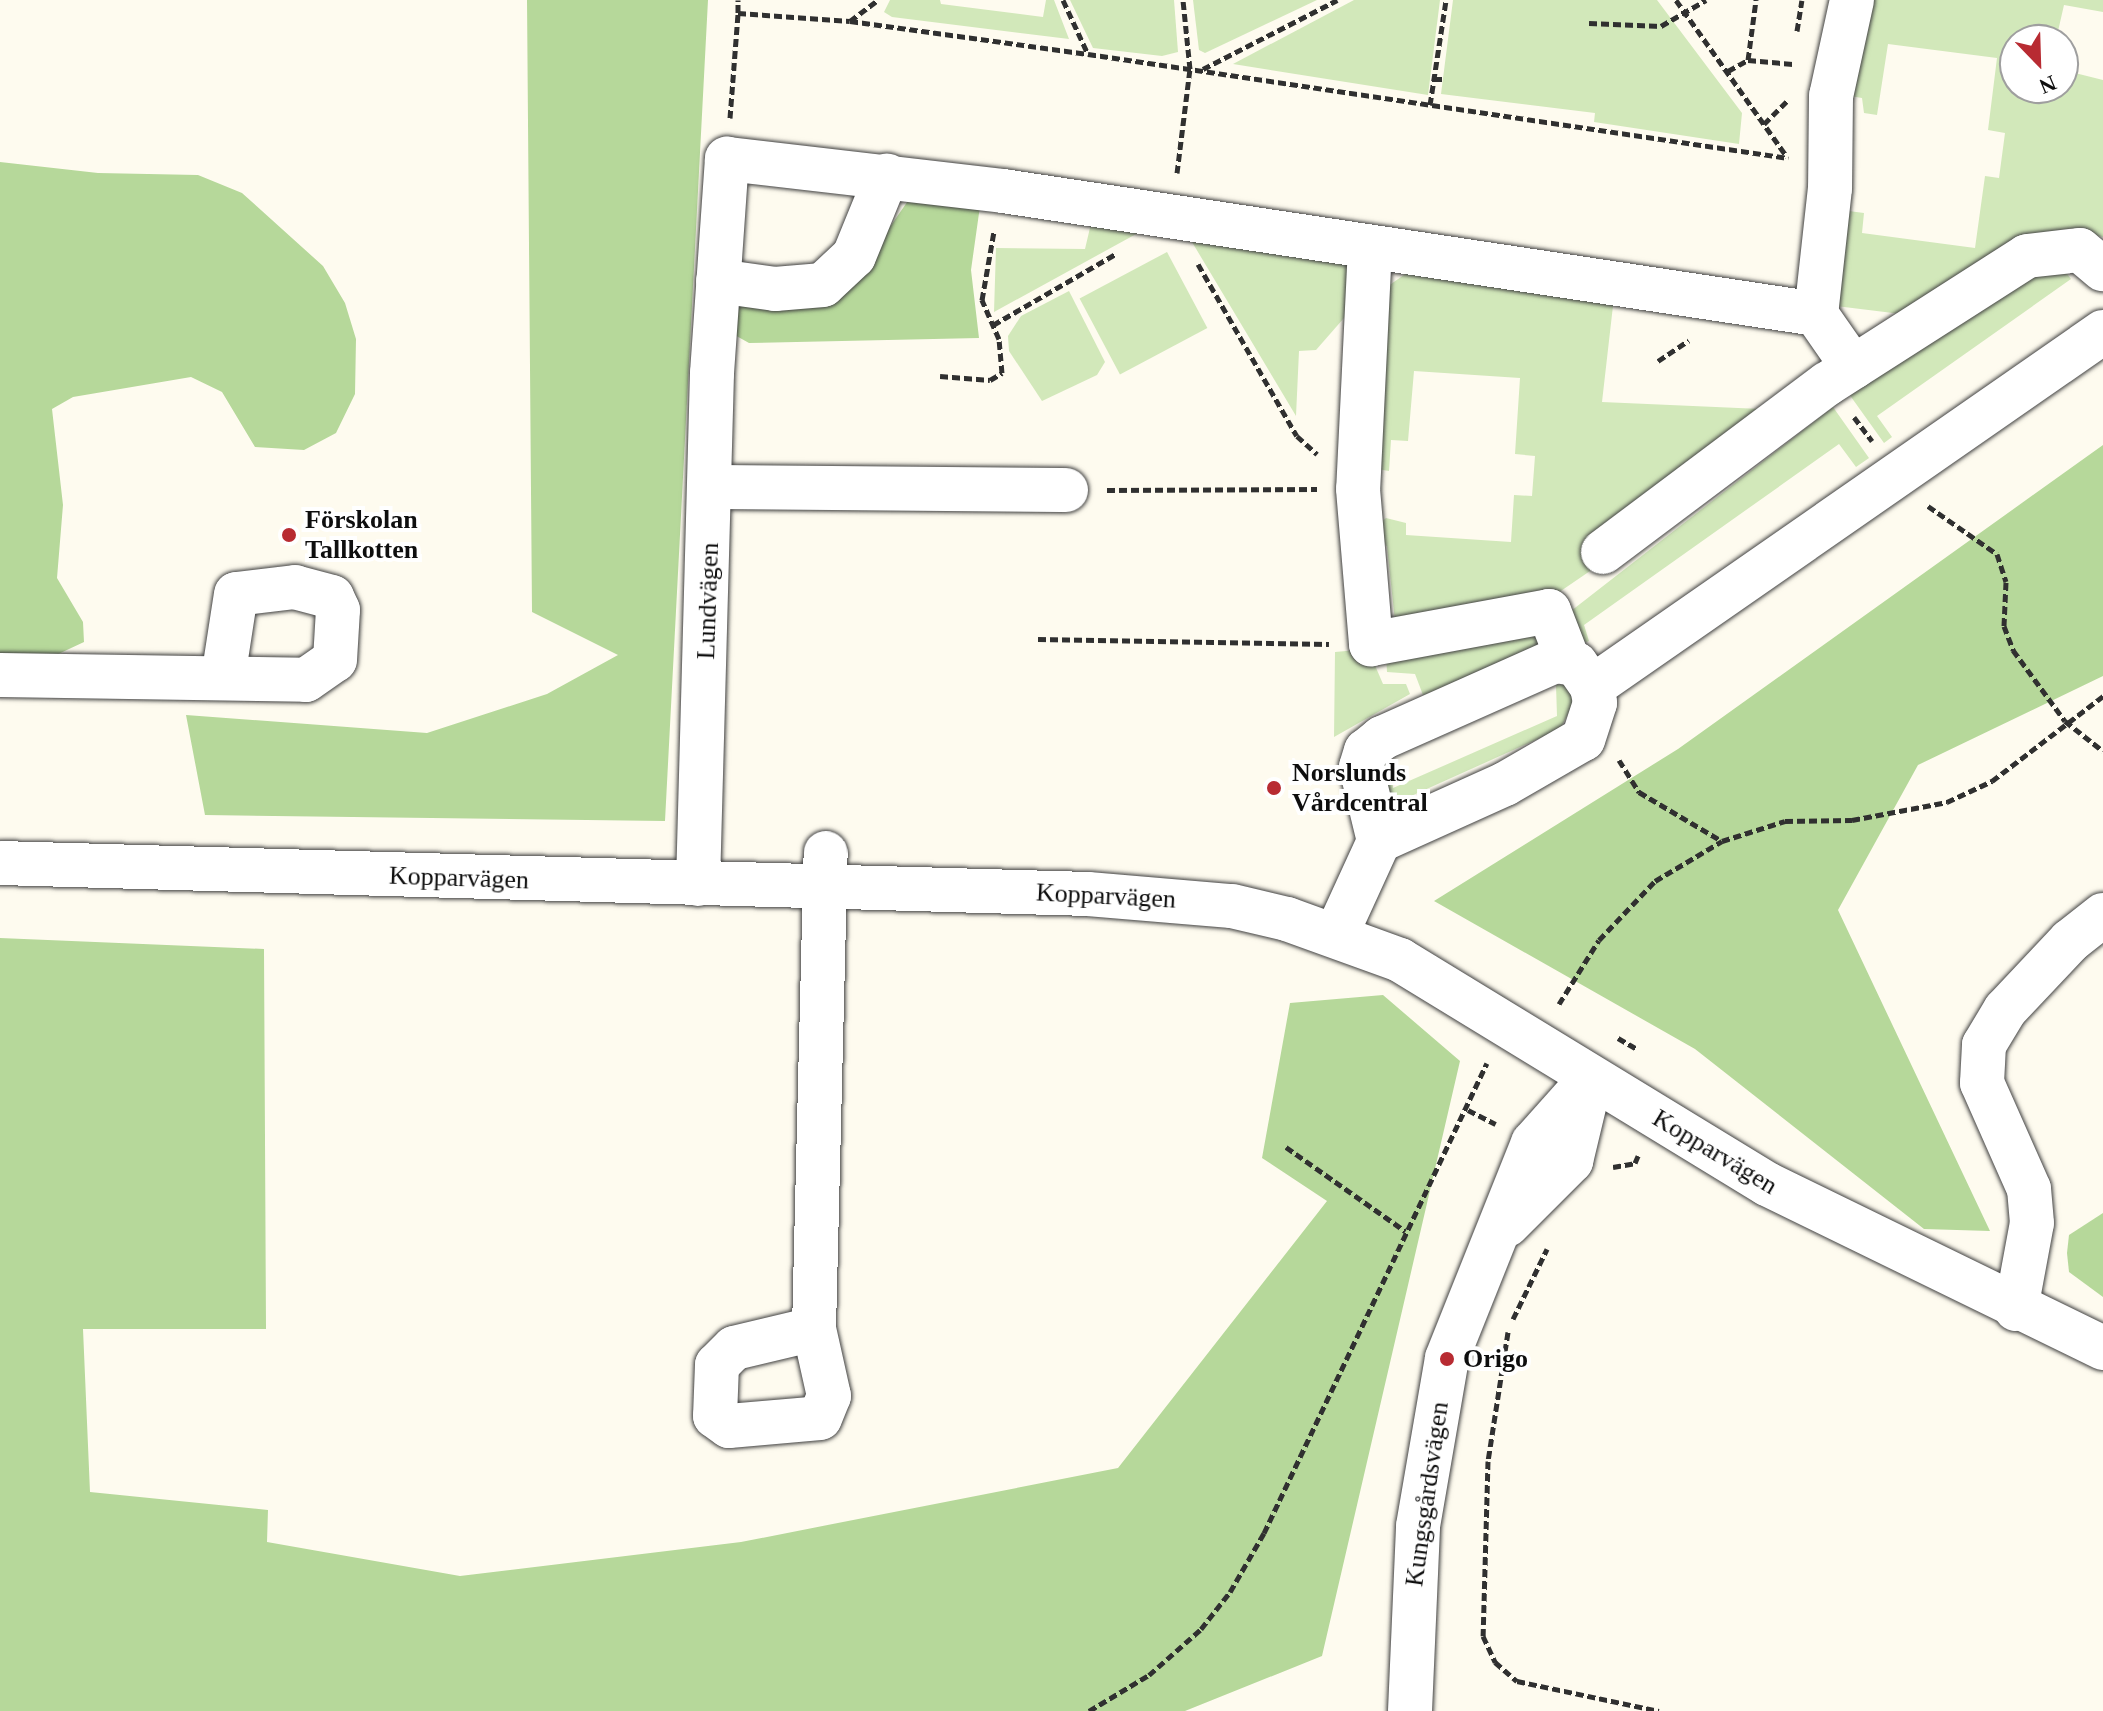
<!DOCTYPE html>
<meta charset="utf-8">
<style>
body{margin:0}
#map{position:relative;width:2103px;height:1711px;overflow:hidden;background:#fefbef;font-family:Georgia,serif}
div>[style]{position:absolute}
.green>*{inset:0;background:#d2e8ba;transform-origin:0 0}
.forest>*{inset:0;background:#b6d89a}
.path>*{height:5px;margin-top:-2.5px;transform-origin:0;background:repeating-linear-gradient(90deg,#303030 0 8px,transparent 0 12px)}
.roads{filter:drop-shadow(0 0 2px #414141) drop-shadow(0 0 2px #414141)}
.minor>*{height:44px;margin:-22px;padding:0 22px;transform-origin:22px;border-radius:22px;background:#fff}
.dots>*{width:22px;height:22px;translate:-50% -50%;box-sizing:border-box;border:4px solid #fff;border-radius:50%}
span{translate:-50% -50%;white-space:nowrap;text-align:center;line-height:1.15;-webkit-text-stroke:8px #fff;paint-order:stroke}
.poi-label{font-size:26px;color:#0e0e0e;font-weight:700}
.left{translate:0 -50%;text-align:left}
.street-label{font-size:26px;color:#0e0e0e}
.north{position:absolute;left:1999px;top:24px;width:80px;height:80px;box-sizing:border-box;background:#fff;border:2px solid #9f9f9f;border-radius:50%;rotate:157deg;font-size:22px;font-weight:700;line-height:32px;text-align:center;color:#0e0e0e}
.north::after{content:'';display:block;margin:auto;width:28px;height:36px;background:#b82b32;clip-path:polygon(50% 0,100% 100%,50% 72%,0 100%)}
</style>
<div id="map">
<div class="green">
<div style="clip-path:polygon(890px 0,940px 0,941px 4px,1043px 17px,1046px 0,1054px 0,1069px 39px,892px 17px,884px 12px)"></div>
<div style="clip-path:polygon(1070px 0,1174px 0,1178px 52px,1162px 56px,1093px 48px)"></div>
<div style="clip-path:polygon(1193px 0,1317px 0,1205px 53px,1199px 50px)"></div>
<div style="clip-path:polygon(1354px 0,1440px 0,1428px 95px,1233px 64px)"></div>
<div style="clip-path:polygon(1453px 0,1657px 0,1742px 113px,1739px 144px,1594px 122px,1595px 113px,1441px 94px)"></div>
<div style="clip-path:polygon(1863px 0,2103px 0,2103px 12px,2064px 5px,2056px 40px,2015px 40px,2015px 88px,2063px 88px,2063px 70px,2103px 80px,2103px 237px,2068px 229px,2026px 236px,1901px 314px,1836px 306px,1841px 210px,1864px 213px,1862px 233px,1975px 248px,1985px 176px,1999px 178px,2005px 133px,1988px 130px,1997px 58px,1888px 44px,1877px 115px,1864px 113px,1862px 98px,1844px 95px)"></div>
<div style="clip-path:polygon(1093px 215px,1138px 233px,994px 312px,996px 248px,1085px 249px)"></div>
<div style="clip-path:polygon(1189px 237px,1342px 253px,1350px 266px,1351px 310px,1316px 350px,1299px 351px,1296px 416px)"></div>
<div style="left:1167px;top:252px;width:86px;height:99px;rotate:62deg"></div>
<div style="clip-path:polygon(2062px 267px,2071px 279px,1877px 416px,1892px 437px,1884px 443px,1849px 394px,2033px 268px)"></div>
<div style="clip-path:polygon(1411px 270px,1614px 297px,1602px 402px,1761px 409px,1593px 569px,1552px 597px,1395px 621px,1387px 547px,1377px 531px,1379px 524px,1386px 518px,1406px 523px,1406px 535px,1511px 542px,1514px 495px,1532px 496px,1535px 456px,1515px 454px,1520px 378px,1414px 371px,1408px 441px,1391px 440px,1389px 471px,1371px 468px,1378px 302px,1391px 284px)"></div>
<div style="clip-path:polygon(1069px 291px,1105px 362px,1097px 375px,1042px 401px,1009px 351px,1008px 336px,1021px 316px)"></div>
<div style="clip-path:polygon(1833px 407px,1869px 458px,1856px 467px,1839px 444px,1584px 625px,1589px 641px,1584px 643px,1571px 611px)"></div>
<div style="clip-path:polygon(1524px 625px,1541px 636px,1538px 646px,1487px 674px,1423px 695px,1415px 674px,1387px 672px,1386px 655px)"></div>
<div style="clip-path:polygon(1368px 649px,1383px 684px,1406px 684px,1410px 694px,1334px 737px,1335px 652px)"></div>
<div style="clip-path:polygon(1569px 684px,1575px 701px,1560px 729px,1400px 801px,1388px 800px,1380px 770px,1391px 755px,1393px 788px,1557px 716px,1556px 685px)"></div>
</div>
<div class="forest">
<div style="clip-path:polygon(527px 0,708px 0,665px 821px,205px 815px,186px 715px,427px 733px,547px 694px,618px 655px,532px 612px)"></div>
<div style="clip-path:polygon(0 162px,98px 173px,198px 175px,242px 193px,323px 266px,345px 303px,356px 339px,355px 394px,336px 433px,304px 450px,255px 447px,222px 392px,191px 377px,73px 397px,52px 409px,63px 505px,57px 578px,83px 622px,84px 642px,54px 656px,0 653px)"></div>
<div style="clip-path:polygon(912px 195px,981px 199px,971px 270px,979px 338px,749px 343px,724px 329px,732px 295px,874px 250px)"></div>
<div style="clip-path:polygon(2103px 445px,2103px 676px,1918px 765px,1838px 910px,1990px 1231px,1924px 1229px,1695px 1049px,1434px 901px,1678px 749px)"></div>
<div style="clip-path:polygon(0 938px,264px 949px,266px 1329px,83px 1329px,90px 1492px,268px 1510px,267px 1542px,460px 1576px,741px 1542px,1118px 1468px,1327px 1201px,1262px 1158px,1290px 1003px,1383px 995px,1460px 1061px,1322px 1656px,1185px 1711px,0 1711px)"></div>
<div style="clip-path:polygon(2103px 1213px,2103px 1297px,2069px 1272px,2067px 1253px,2069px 1235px)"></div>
</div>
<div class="path">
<div style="left:1063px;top:0;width:60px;rotate:65.2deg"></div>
<div style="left:1676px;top:0;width:192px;rotate:54.7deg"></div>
<div style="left:738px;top:13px;width:13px;rotate:-90deg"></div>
<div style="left:850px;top:21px;width:35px;rotate:-37deg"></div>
<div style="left:1589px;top:23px;width:72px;rotate:2.4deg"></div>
<div style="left:1661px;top:26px;width:52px;rotate:-30deg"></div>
<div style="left:1797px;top:31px;width:31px;rotate:-81deg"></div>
<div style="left:1748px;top:60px;width:45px;rotate:5.1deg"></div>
<div style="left:1203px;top:69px;width:151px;rotate:-27.2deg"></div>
<div style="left:1728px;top:71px;width:23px;rotate:-29deg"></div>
<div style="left:1748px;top:60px;width:61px;rotate:-82.4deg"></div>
<div style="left:1434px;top:79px;width:9px"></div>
<div style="left:1430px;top:105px;width:106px;rotate:-81.3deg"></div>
<div style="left:730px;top:118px;width:105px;rotate:-85.6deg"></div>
<div style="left:738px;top:13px;width:112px;rotate:4.1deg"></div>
<div style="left:850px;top:21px;width:240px;rotate:7.9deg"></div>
<div style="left:1088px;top:54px;width:708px;rotate:8.45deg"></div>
<div style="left:1764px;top:124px;width:35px;rotate:-45deg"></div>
<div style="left:1177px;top:173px;width:105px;rotate:-82.9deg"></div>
<div style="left:1190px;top:69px;width:69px;rotate:-95.8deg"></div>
<div style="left:1198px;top:264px;width:198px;rotate:60.1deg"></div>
<div style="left:1297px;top:436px;width:27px;rotate:42deg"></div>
<div style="left:993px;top:325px;width:143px;rotate:-30.1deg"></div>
<div style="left:1658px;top:361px;width:37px;rotate:-34deg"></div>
<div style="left:940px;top:376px;width:50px;rotate:4.6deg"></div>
<div style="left:990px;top:380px;width:14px;rotate:-30deg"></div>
<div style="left:1002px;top:373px;width:34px;rotate:-95deg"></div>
<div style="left:999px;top:339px;width:43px;rotate:-113.6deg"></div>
<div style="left:982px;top:300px;width:70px;rotate:-80.1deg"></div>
<div style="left:1854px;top:417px;width:30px;rotate:53deg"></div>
<div style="left:1107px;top:490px;width:210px;rotate:-0.3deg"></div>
<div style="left:1928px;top:506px;width:84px;rotate:34.8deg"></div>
<div style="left:1997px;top:554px;width:29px;rotate:72deg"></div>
<div style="left:2006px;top:582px;width:44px;rotate:92.6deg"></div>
<div style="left:2004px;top:626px;width:26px;rotate:69deg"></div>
<div style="left:2013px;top:650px;width:88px;rotate:53.8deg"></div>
<div style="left:2065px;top:721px;width:48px;rotate:38.3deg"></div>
<div style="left:1038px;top:639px;width:291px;rotate:1deg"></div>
<div style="left:1619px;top:760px;width:38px;rotate:58deg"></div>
<div style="left:1639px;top:792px;width:96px;rotate:30.6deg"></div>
<div style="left:1559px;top:1004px;width:75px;rotate:-58deg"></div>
<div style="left:1599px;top:940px;width:81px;rotate:-46.5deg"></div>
<div style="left:1655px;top:881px;width:78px;rotate:-30.8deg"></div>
<div style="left:1722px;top:841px;width:66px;rotate:-17.6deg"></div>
<div style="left:1785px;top:821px;width:67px;rotate:-0.9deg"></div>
<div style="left:1852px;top:820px;width:97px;rotate:-10.7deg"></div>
<div style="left:1947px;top:802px;width:50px;rotate:-25deg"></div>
<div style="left:1992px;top:781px;width:140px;rotate:-37.4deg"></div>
<div style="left:1618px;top:1038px;width:22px;rotate:30deg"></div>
<div style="left:1468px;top:1110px;width:31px;rotate:27deg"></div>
<div style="left:1286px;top:1147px;width:146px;rotate:35.2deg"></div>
<div style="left:1613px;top:1167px;width:22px;rotate:-10deg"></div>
<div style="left:1635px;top:1163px;width:8px;rotate:-67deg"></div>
<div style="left:1513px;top:1319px;width:78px;rotate:-64.1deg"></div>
<div style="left:1508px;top:1332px;width:131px;rotate:98.8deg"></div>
<div style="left:1488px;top:1461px;width:175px;rotate:91.6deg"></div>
<div style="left:1483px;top:1636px;width:29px;rotate:65deg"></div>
<div style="left:1495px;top:1662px;width:29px;rotate:41deg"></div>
<div style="left:1517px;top:1681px;width:145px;rotate:11.9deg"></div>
<div style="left:1089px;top:1711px;width:70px;rotate:-31deg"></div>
<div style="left:1149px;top:1675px;width:69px;rotate:-41.5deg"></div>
<div style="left:1201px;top:1629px;width:47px;rotate:-51.9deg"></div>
<div style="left:1230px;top:1592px;width:68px;rotate:-60deg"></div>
<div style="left:1264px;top:1533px;width:520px;rotate:-64.62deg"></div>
</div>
<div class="roads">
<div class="minor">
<div style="left:1852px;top:0;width:98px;rotate:102.3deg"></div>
<div style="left:1831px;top:96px;width:92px;rotate:90.6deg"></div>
<div style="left:1830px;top:188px;width:127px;rotate:96.3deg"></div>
<div style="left:1816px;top:314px;width:65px;rotate:55.1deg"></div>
<div style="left:1370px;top:247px;width:242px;rotate:92.8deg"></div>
<div style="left:1358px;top:489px;width:156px;rotate:85.2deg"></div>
<div style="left:1371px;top:644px;width:181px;rotate:-10.5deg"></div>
<div style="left:1549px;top:611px;width:53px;rotate:68.8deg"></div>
<div style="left:718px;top:281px;width:58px;rotate:8deg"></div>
<div style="left:775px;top:289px;width:48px;rotate:-4.8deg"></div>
<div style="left:823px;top:285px;width:42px;rotate:-43.1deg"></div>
<div style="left:854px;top:256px;width:87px;rotate:-67.8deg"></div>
<div style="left:712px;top:487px;width:354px;rotate:0.5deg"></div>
<div style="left:1603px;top:552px;width:280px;rotate:-36.9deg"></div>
<div style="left:1827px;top:384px;width:237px;rotate:-32.6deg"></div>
<div style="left:2027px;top:256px;width:53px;rotate:-6.5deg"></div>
<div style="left:2080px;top:250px;width:30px;rotate:40deg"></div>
<div style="left:0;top:675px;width:306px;rotate:0.9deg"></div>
<div style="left:306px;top:680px;width:35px;rotate:-35deg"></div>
<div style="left:335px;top:660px;width:50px;rotate:-86.6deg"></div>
<div style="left:338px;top:610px;width:14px;rotate:-115deg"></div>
<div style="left:332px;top:597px;width:38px;rotate:-165deg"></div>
<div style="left:295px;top:587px;width:59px;rotate:173.2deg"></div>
<div style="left:236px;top:594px;width:85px;rotate:98.8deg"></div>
<div style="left:1592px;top:687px;width:622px;rotate:-34.79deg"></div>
<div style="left:0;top:863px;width:1088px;rotate:1.63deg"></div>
<div style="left:1088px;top:894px;width:144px;rotate:4.8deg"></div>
<div style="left:1232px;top:906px;width:57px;rotate:13.3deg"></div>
<div style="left:1287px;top:919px;width:120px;rotate:19.9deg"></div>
<div style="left:1400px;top:960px;width:430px;rotate:31.4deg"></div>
<div style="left:1767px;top:1184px;width:374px;rotate:26deg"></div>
<div style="left:698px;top:884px;width:511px;rotate:-88.43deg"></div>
<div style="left:712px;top:373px;width:215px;rotate:-86deg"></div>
<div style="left:727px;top:159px;width:278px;rotate:6.6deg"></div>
<div style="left:1003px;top:191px;width:822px;rotate:8.6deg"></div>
<div style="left:1336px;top:935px;width:103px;rotate:-65.4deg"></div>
<div style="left:1379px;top:841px;width:76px;rotate:-103.7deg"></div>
<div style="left:1361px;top:767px;width:17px;rotate:-73deg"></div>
<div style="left:1366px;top:751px;width:21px;rotate:-39deg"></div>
<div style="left:1382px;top:738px;width:189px;rotate:-24deg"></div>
<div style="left:1555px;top:661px;width:21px;rotate:8deg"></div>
<div style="left:1576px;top:664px;width:28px;rotate:55deg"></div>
<div style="left:1592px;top:687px;width:16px;rotate:79deg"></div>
<div style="left:1595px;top:703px;width:38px;rotate:108deg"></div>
<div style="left:1583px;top:739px;width:90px;rotate:150deg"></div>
<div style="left:1505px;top:784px;width:138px;rotate:155.7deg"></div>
<div style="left:1507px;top:1225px;width:91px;rotate:-45deg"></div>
<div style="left:1571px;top:1161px;width:85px;rotate:-76.5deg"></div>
<div style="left:2016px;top:1309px;width:87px;rotate:-79.5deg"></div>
<div style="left:2032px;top:1223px;width:34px;rotate:-95deg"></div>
<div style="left:2029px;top:1189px;width:116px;rotate:-113.9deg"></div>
<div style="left:1982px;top:1083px;width:38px;rotate:-87deg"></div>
<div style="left:1984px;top:1045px;width:41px;rotate:-59deg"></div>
<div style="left:2005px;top:1010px;width:95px;rotate:-46.7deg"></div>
<div style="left:2070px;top:941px;width:42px;rotate:-38.2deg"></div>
<div style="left:814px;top:1329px;width:82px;rotate:166.6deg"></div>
<div style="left:734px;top:1348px;width:24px;rotate:135deg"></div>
<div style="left:717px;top:1365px;width:51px;rotate:92.2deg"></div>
<div style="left:715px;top:1416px;width:17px;rotate:36deg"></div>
<div style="left:729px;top:1426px;width:91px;rotate:-5deg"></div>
<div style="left:820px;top:1418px;width:24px;rotate:-68deg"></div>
<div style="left:829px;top:1396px;width:69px;rotate:-102.6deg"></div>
<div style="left:814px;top:1329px;width:476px;rotate:-88.6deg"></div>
<div style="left:1410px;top:1711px;width:185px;rotate:-87.5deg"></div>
<div style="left:1418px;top:1526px;width:170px;rotate:-80.2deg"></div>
<div style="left:1447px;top:1358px;width:232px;rotate:-68.2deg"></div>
<div style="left:1533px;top:1143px;width:87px;rotate:-48.3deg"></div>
</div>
</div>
<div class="dots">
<div style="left:289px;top:535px;background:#b82b32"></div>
<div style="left:1274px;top:788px;background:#b82b32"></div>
<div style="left:1447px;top:1359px;background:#b82b32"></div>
</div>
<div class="poi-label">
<span class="left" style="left:305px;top:535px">Förskolan<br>Tallkotten</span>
<span class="left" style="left:1292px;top:788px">Norslunds<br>Vårdcentral</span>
<span class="left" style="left:1463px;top:1359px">Origo</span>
</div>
<div class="street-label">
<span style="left:708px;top:601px;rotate:-88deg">Lundvägen</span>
<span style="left:459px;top:878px;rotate:2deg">Kopparvägen</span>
<span style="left:1106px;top:896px;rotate:3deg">Kopparvägen</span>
<span style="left:1715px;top:1152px;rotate:31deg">Kopparvägen</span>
<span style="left:1427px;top:1494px;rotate:-82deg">Kungsgårdsvägen</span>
</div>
<div class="north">N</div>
</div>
